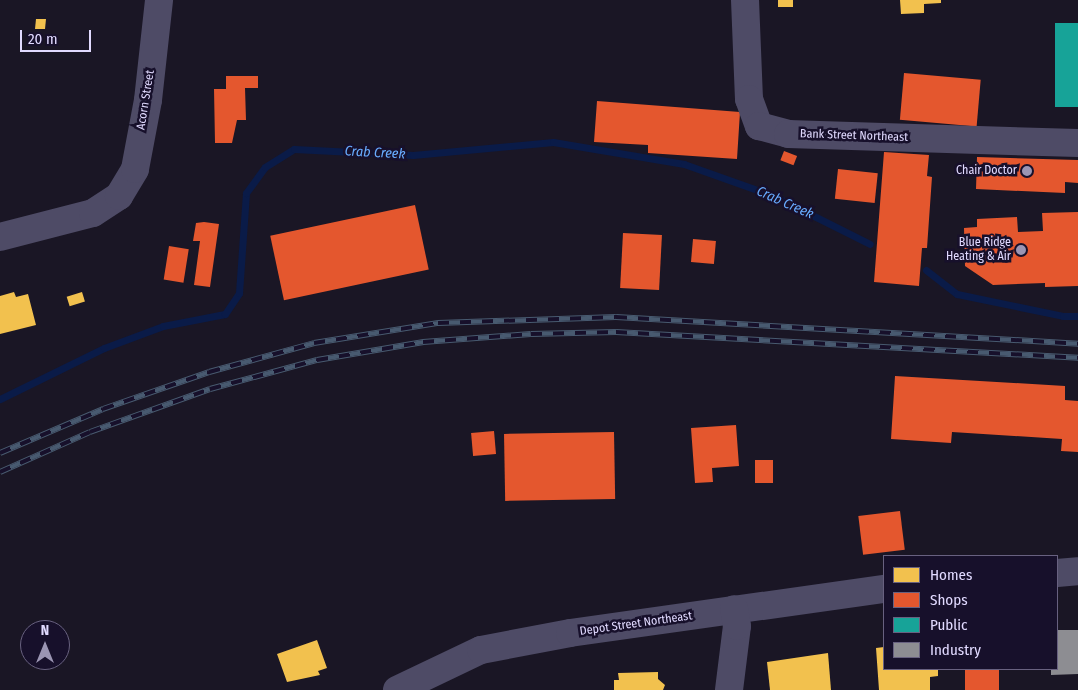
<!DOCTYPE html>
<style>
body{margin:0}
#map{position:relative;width:1078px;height:690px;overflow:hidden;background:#1a1625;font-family:"Fira Sans Condensed",sans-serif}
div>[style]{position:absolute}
.homes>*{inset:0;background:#f2c14e;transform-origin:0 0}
.shops>*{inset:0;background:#e4572e;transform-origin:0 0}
.public>*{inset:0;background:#17a398;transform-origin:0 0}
.industry>*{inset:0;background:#8d8d92}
.stream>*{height:7px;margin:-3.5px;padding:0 3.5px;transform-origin:3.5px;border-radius:3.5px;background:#0a1b48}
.minor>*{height:28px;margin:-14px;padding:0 14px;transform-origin:14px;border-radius:14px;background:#4e4b66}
.rail>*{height:5.5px;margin-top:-2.75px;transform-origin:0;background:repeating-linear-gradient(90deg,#17102b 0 11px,#485a70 0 22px);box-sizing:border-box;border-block:1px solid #485a70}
.dots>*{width:14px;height:14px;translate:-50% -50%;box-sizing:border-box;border:2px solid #17102b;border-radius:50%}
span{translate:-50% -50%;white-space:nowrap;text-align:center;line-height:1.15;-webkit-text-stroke:5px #17102b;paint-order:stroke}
.street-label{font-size:12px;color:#e1daff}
.poi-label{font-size:12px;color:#e1daff}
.right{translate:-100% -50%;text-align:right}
.water-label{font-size:14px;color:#68acff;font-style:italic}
.legend{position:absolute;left:883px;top:555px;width:175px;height:115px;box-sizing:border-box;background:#17102b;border:1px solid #686180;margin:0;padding:6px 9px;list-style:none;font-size:15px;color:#e1daff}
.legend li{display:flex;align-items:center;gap:10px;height:25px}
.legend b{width:25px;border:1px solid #686180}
.north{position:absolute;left:20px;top:620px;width:50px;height:50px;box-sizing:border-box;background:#17102b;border:1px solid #686180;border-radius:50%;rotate:0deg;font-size:14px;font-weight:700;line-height:20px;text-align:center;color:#e1daff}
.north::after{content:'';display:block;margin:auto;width:18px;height:22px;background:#9b95b3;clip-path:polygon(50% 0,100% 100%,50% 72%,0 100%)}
.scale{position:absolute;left:20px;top:30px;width:71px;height:22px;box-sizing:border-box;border:2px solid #e1daff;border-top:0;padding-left:6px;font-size:15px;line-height:18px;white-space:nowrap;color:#e1daff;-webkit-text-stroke:4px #17102b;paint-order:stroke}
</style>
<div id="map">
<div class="homes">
<div style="left:778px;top:0;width:15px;height:7px"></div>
<div style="clip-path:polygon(900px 0,941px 0,941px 3px,924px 4px,924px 13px,901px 14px)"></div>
<div style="clip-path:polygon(36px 19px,46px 19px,45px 29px,35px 29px)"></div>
<div style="clip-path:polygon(14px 292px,16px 297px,28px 294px,36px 325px,0 334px,0 296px)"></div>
<div style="left:82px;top:292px;width:10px;height:16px;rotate:73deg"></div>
<div style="clip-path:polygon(317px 640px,327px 668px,318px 671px,320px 675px,287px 682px,277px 654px)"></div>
<div style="clip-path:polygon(884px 647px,884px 669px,938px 669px,938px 676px,930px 677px,930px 690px,879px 690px,876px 648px)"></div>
<div style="clip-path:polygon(828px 653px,831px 690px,770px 690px,767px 662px)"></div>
<div style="clip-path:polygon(658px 672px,658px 679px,665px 685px,663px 690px,614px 690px,614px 680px,619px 680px,618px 673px)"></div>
</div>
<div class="shops">
<div style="left:904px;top:73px;width:77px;height:47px;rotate:5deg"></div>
<div style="clip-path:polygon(226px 76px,258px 76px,258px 88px,245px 88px,246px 120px,237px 120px,232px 143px,215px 143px,214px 89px,226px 89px)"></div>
<div style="clip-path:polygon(597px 101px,740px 112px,737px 159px,648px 153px,648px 145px,594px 142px)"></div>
<div style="left:784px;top:151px;width:14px;height:10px;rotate:21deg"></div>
<div style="clip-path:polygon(884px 152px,929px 155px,927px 176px,932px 177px,927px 248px,922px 248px,919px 286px,874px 282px)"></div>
<div style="clip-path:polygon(977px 157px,1078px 160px,1078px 183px,1065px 182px,1065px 193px,976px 189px)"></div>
<div style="left:838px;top:169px;width:40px;height:30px;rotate:6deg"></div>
<div style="left:415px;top:205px;width:66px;height:148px;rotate:78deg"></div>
<div style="clip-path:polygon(1078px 212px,1078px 286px,1045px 287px,1045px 283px,993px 285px,965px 266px,964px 228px,977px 227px,977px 219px,1017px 217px,1018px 232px,1043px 231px,1042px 213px)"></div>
<div style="clip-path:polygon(204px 222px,219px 224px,210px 287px,194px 285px,200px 241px,193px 241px,196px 223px)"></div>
<div style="left:623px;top:233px;width:39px;height:55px;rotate:3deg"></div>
<div style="left:693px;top:239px;width:23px;height:23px;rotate:5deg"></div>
<div style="left:169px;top:246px;width:20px;height:34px;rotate:9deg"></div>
<div style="clip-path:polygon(895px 376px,1065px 386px,1065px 400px,1078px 401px,1078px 452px,1061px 451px,1062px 439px,952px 432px,951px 443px,891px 439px)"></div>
<div style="clip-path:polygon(736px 425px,739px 466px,712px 468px,713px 482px,695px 483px,691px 428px)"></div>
<div style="left:494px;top:431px;width:23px;height:23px;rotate:85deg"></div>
<div style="left:614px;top:432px;width:67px;height:110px;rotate:89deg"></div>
<div style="left:773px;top:460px;width:23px;height:18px;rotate:90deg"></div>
<div style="left:900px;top:511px;width:39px;height:42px;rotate:83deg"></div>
<div style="left:965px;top:669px;width:34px;height:21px"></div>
</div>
<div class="public">
<div style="left:1055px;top:23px;width:23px;height:84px"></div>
</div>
<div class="industry">
<div style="clip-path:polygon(1057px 630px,1078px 630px,1078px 674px,1051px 675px,1051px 669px,1057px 669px)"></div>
</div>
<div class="stream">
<div style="left:926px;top:270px;width:39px;rotate:38deg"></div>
<div style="left:957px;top:294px;width:108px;rotate:11.7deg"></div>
<div style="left:1063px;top:316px;width:15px"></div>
<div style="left:0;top:399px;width:116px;rotate:-26.1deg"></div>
<div style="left:104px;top:348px;width:63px;rotate:-20.4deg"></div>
<div style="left:163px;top:326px;width:63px;rotate:-11deg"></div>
<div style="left:225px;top:314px;width:25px;rotate:-56deg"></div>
<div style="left:239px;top:293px;width:100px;rotate:-86deg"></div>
<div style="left:246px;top:193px;width:32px;rotate:-54deg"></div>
<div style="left:265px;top:167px;width:34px;rotate:-32deg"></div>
<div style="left:294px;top:149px;width:119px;rotate:2.9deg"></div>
<div style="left:413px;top:155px;width:141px;rotate:-5.3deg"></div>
<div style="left:553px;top:142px;width:133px;rotate:9.5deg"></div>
<div style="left:684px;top:164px;width:96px;rotate:19.6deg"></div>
<div style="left:774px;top:196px;width:107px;rotate:26.6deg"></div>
</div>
<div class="minor">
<div style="left:745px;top:0;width:99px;rotate:87.7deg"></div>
<div style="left:749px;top:99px;width:29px;rotate:70deg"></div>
<div style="left:759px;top:126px;width:30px;rotate:15deg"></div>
<div style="left:788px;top:134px;width:290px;rotate:1.8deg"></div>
<div style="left:0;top:237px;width:96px;rotate:-14.5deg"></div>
<div style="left:93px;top:213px;width:31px;rotate:-33deg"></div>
<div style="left:119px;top:196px;width:31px;rotate:-59deg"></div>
<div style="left:135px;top:169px;width:70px;rotate:-79.3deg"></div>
<div style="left:148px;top:100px;width:101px;rotate:-83.7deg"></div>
<div style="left:1057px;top:573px;width:21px;rotate:-5deg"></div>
<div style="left:397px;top:690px;width:93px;rotate:-25.5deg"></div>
<div style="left:481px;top:650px;width:91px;rotate:-10.8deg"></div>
<div style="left:570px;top:633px;width:317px;rotate:-8deg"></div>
<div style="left:729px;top:690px;width:64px;rotate:-82.9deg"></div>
<div style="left:737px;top:626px;width:17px;rotate:-100deg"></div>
</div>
<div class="rail">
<div style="left:0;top:453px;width:112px;rotate:-23.1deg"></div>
<div style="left:103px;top:409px;width:112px;rotate:-19.2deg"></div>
<div style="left:209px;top:372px;width:109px;rotate:-15.4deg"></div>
<div style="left:314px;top:343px;width:126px;rotate:-9.2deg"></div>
<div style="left:438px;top:323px;width:178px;rotate:-1.9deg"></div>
<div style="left:616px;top:317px;width:463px;rotate:3.3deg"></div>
<div style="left:0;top:472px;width:98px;rotate:-24deg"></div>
<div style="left:90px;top:432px;width:127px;rotate:-19.7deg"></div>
<div style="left:210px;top:389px;width:111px;rotate:-15.2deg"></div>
<div style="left:317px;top:360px;width:108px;rotate:-9.6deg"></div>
<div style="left:423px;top:342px;width:108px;rotate:-4.2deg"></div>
<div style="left:531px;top:334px;width:85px;rotate:-1.3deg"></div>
<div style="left:616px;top:332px;width:463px;rotate:3.2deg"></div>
</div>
<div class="dots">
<div style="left:1027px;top:171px;background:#9b95b3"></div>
<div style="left:1021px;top:250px;background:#9b95b3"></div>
</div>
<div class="street-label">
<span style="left:146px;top:100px;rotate:-81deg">Acorn Street</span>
<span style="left:854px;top:136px;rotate:2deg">Bank Street Northeast</span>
<span style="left:636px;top:624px;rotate:-8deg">Depot Street Northeast</span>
</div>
<div class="poi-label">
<span class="right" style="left:1017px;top:171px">Chair Doctor</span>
<span class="right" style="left:1011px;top:250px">Blue Ridge<br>Heating &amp; Air</span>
</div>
<div class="water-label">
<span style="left:375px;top:153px;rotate:3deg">Crab Creek</span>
<span style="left:785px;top:203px;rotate:24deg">Crab Creek</span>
</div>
<ul class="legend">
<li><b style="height:14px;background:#f2c14e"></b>Homes</li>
<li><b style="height:14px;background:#e4572e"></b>Shops</li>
<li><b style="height:14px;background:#17a398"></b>Public</li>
<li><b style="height:14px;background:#8d8d92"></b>Industry</li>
</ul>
<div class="north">N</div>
<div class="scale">20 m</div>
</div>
